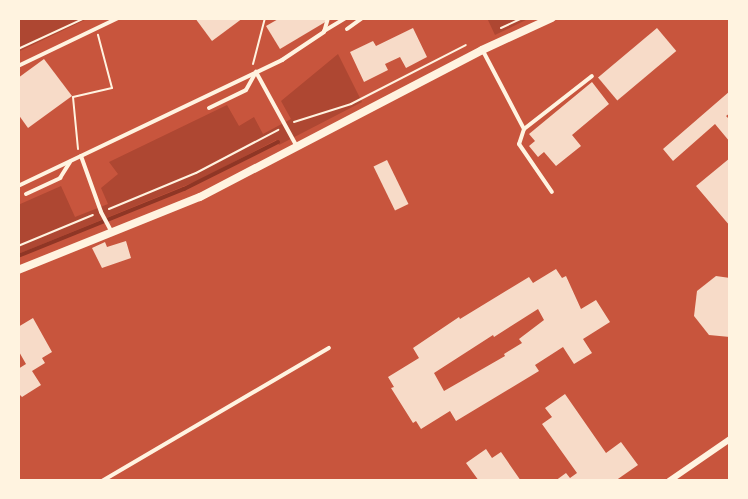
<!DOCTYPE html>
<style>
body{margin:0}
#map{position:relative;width:748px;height:499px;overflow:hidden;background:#c8553d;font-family:"Varela Round",sans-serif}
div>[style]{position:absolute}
.green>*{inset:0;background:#ae4732}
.stream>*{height:4px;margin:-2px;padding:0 2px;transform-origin:2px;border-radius:2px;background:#8f3625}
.building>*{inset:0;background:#f7dbc8;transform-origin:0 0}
.path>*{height:2px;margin:-1px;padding:0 1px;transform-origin:1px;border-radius:1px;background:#fff3e0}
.service>*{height:4px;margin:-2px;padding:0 2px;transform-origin:2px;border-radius:2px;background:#fff3e0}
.minor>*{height:6px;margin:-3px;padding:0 3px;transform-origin:3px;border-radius:3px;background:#fff3e0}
.tertiary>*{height:8px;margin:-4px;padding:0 4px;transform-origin:4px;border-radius:4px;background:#fff3e0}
span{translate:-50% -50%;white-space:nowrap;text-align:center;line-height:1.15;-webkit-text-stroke:4.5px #fff3e0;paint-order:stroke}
.frame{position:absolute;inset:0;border:20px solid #fff3e0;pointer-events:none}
</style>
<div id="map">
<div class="green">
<div style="clip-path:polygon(18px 18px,89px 18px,18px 52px)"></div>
<div style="clip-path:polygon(487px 18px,530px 18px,495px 35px)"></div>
<div style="clip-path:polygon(338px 54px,362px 102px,279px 145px,276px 140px,199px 180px,18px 254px,18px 205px,61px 186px,75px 217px,108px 204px,101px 188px,118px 174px,109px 162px,227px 105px,239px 126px,254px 117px,263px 134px,291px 119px,281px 101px)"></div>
</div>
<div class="stream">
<div style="left:18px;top:256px;width:179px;rotate:-22deg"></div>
<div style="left:184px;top:189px;width:105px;rotate:-26.6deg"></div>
</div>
<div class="building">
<div style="clip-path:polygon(195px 18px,243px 18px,212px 41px)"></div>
<div style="clip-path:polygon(280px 18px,326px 18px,327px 21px,280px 49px,266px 26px)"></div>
<div style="clip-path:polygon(413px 28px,427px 57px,406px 68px,400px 57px,385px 64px,388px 70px,364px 82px,350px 52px,373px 41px,376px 46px)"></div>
<div style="left:657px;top:28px;width:30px;height:77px;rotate:50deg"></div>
<div style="clip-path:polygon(44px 59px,72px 96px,28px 128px,18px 114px,18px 78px)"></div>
<div style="clip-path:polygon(592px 82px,609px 104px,572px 135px,581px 146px,556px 166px,544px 152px,538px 157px,529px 146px,535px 141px,529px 134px)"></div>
<div style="clip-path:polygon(730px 91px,730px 113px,726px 116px,730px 120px,730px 142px,715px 124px,673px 161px,663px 149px)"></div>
<div style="clip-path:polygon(730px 158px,728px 191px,730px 226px,696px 186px)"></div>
<div style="left:387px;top:160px;width:49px;height:15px;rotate:64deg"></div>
<div style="clip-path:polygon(126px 241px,131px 258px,102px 268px,92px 248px,105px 242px,107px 247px)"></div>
<div style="clip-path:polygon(evenodd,556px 269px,562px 278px,566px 276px,581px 309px,596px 300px,610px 322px,583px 339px,592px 353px,574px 364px,563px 347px,535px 365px,539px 371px,456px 421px,450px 411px,421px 429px,416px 421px,413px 423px,391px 388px,394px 387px,388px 377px,419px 358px,413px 348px,459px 317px,460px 319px,529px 277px,533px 283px,556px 269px,538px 309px,544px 320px,519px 339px,522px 343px,504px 354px,505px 356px,444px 391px,434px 373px,493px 335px,494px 337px,538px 309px)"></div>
<div style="clip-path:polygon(716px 276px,730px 278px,730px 337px,709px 335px,694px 316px,697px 291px)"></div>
<div style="clip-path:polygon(33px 318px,52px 352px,42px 358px,45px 363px,32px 371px,41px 385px,22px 397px,20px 395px,18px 396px,18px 369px,26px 364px,18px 350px,18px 327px)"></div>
<div style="clip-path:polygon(565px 394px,606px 453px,621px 442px,638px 465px,615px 481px,555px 481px,566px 473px,570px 478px,577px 473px,542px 424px,552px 417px,545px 408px)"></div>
<div style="clip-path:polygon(486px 449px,492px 458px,501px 452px,521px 481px,479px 481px,466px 463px)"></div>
</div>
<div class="path">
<div style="left:501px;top:28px;width:23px;rotate:-25deg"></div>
<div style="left:18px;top:49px;width:74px;rotate:-24.8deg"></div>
<div style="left:253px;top:64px;width:48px;rotate:-75.4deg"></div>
<div style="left:294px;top:122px;width:60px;rotate:-17.5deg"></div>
<div style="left:351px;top:104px;width:129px;rotate:-27.2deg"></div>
<div style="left:78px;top:149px;width:52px;rotate:-95.5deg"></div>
<div style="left:73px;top:97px;width:40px;rotate:-13deg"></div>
<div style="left:112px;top:88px;width:55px;rotate:-104.8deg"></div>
<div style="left:109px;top:209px;width:94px;rotate:-22.5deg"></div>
<div style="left:196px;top:173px;width:93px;rotate:-27.7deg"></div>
<div style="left:18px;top:246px;width:81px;rotate:-22.5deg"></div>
</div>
<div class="service">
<div style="left:347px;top:29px;width:19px;rotate:-36deg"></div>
<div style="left:324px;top:31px;width:26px;rotate:-31deg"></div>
<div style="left:483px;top:51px;width:88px;rotate:62.3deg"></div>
<div style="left:524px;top:129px;width:16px;rotate:108deg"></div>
<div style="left:519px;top:144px;width:58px;rotate:55.5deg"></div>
<div style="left:18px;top:66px;width:111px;rotate:-25.6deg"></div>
<div style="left:256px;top:72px;width:83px;rotate:61.3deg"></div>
<div style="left:209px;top:108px;width:41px;rotate:-25.9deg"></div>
<div style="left:246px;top:90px;width:21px;rotate:-61deg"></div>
<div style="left:524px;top:129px;width:86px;rotate:-37.9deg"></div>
<div style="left:81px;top:156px;width:59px;rotate:70.3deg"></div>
<div style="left:101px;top:212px;width:21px;rotate:62deg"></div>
<div style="left:18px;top:186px;width:293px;rotate:-25.5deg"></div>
<div style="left:282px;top:60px;width:50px;rotate:-33.7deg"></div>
<div style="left:324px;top:32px;width:15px;rotate:-74deg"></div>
<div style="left:26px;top:194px;width:38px;rotate:-25deg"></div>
<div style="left:60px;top:178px;width:19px;rotate:-58deg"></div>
<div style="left:102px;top:481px;width:263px;rotate:-30.4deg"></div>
</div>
<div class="minor">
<div style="left:669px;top:481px;width:74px;rotate:-34.5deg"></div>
</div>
<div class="tertiary">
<div style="left:18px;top:270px;width:196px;rotate:-21.9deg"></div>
<div style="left:200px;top:197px;width:318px;rotate:-27.5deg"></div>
<div style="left:482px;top:50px;width:77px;rotate:-24.6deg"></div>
</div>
<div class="frame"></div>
</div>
